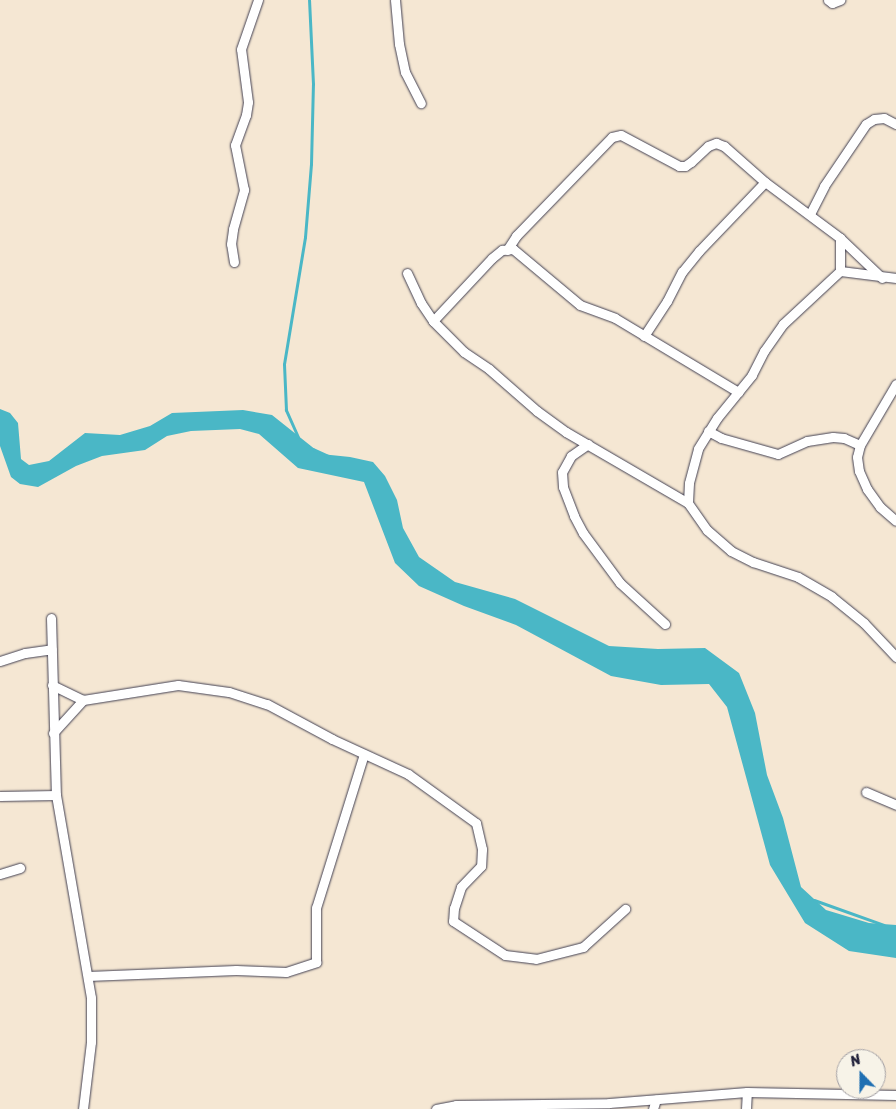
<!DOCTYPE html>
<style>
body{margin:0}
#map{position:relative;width:896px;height:1109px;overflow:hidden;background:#f5e7d3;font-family:Sriracha,sans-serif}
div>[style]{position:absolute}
.water>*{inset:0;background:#4ab7c6}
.stream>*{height:3px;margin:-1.5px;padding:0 1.5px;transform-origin:1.5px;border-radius:1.5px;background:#4ab7c6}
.roads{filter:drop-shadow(0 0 1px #424052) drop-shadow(0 0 1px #424052)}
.street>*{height:9px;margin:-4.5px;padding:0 4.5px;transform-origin:4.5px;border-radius:4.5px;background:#fff}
span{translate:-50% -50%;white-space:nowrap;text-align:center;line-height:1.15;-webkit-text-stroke:5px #f7f3e8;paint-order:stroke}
.north{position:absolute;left:836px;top:1049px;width:50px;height:50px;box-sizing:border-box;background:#f7f3e8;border:1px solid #a29fa3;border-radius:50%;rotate:338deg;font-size:14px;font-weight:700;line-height:20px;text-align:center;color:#22223b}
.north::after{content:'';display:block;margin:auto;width:18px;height:22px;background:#1f6fb2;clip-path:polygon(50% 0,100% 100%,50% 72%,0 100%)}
</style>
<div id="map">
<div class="water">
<div style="clip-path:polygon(0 409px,10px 413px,18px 423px,21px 459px,29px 465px,49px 461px,85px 433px,120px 435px,150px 426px,172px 413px,243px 410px,272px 415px,321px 454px,350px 457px,373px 462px,385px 476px,397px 500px,403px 528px,419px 557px,455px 582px,515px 599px,609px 646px,658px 649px,705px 648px,739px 673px,755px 713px,767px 775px,783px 818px,801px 887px,826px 910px,869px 923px,896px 925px,896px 958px,849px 951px,805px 923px,770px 865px,727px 707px,709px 684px,661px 685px,611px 676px,516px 625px,464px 606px,419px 586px,395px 563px,364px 482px,298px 468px,259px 434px,240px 429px,191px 431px,167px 436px,145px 450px,102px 456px,76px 466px,38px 487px,20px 484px,11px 477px,0 446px)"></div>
</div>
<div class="stream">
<div style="left:298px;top:437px;width:30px;rotate:-114deg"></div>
<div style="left:286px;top:410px;width:46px;rotate:-92.5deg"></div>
<div style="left:284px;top:364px;width:129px;rotate:-80.6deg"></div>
<div style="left:305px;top:237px;width:73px;rotate:-85.3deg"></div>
<div style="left:311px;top:164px;width:80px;rotate:-88.6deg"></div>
<div style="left:313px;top:84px;width:84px;rotate:-92.7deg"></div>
<div style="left:313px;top:449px;width:17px;rotate:25deg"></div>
<div style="left:814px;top:900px;width:74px;rotate:19.7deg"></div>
</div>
<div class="roads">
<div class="street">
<div style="left:395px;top:0;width:44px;rotate:84.8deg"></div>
<div style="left:399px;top:44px;width:29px;rotate:78deg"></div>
<div style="left:405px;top:72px;width:35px;rotate:63deg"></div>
<div style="left:828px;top:0;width:5px;rotate:37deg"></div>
<div style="left:832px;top:3px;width:9px;rotate:-21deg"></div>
<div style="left:810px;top:214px;width:31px;rotate:-63deg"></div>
<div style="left:824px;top:186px;width:75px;rotate:-55.9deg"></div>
<div style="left:866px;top:124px;width:9px;rotate:-32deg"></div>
<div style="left:874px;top:119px;width:10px;rotate:-6deg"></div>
<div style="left:884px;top:118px;width:13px;rotate:27deg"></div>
<div style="left:507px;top:250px;width:17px;rotate:-57deg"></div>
<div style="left:516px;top:236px;width:138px;rotate:-45.9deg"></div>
<div style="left:612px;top:137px;width:9px;rotate:-13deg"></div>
<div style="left:621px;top:135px;width:66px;rotate:28.1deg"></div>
<div style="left:679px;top:166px;width:6px"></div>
<div style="left:685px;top:166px;width:7px;rotate:-34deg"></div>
<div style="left:691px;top:162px;width:23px;rotate:-43deg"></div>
<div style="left:708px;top:146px;width:9px;rotate:-21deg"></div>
<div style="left:716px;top:143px;width:9px;rotate:21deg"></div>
<div style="left:724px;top:146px;width:55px;rotate:41.3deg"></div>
<div style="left:765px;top:182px;width:94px;rotate:36.7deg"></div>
<div style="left:840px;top:238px;width:58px;rotate:43.6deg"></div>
<div style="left:234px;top:262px;width:18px;rotate:-99deg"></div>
<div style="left:231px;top:244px;width:15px;rotate:-82deg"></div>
<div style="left:233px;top:229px;width:41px;rotate:-74.2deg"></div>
<div style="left:244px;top:190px;width:46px;rotate:-101.3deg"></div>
<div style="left:235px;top:145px;width:32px;rotate:-70deg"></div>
<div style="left:246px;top:115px;width:13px;rotate:-81deg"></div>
<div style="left:248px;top:102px;width:53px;rotate:-97.5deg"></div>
<div style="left:241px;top:49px;width:52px;rotate:-70.9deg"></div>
<div style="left:840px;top:271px;width:33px;rotate:-90deg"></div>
<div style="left:407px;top:273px;width:33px;rotate:65deg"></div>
<div style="left:421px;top:303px;width:22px;rotate:56deg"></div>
<div style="left:433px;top:321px;width:44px;rotate:45deg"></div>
<div style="left:464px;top:352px;width:30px;rotate:34deg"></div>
<div style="left:489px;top:369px;width:64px;rotate:41.2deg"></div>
<div style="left:537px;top:411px;width:36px;rotate:36deg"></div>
<div style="left:566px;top:432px;width:141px;rotate:30.2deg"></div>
<div style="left:896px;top:278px;width:56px;rotate:-172.9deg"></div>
<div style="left:840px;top:271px;width:78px;rotate:137.1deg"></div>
<div style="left:783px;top:324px;width:33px;rotate:125deg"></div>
<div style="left:764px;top:351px;width:27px;rotate:117deg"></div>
<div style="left:752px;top:375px;width:55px;rotate:129.1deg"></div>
<div style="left:717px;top:418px;width:36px;rotate:122deg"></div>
<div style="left:698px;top:449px;width:35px;rotate:105deg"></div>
<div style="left:689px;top:483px;width:20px;rotate:93deg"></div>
<div style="left:688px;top:503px;width:33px;rotate:55deg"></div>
<div style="left:707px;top:530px;width:32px;rotate:41deg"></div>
<div style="left:731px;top:551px;width:25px;rotate:27deg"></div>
<div style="left:753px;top:562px;width:47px;rotate:18.4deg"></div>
<div style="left:798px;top:577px;width:39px;rotate:30deg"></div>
<div style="left:832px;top:597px;width:41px;rotate:39.1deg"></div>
<div style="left:864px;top:623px;width:47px;rotate:46.7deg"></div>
<div style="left:433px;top:321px;width:86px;rotate:-46.9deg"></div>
<div style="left:492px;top:258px;width:13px;rotate:-39deg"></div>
<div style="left:502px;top:250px;width:11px;rotate:-5deg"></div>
<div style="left:513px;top:249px;width:87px;rotate:39.9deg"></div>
<div style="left:580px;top:305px;width:37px;rotate:20deg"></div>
<div style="left:615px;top:318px;width:144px;rotate:31deg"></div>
<div style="left:644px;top:336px;width:42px;rotate:-56.7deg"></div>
<div style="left:667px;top:301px;width:33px;rotate:-63deg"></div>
<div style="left:682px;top:272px;width:27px;rotate:-51deg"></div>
<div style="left:699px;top:251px;width:95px;rotate:-46.3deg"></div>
<div style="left:896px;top:384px;width:71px;rotate:120.5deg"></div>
<div style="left:860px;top:445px;width:12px;rotate:104deg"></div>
<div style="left:857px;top:457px;width:14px;rotate:82deg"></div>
<div style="left:859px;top:471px;width:20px;rotate:66deg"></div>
<div style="left:867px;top:489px;width:22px;rotate:54deg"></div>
<div style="left:880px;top:507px;width:21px;rotate:41deg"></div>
<div style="left:708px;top:431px;width:15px;rotate:28deg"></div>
<div style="left:721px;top:438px;width:59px;rotate:15.7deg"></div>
<div style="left:778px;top:454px;width:32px;rotate:-24deg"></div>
<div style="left:807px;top:441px;width:26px;rotate:-9deg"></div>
<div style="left:833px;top:437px;width:11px;rotate:5deg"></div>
<div style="left:844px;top:438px;width:17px;rotate:24deg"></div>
<div style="left:588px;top:444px;width:21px;rotate:145deg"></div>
<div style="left:571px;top:456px;width:18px;rotate:119deg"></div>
<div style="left:562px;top:472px;width:15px;rotate:86deg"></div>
<div style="left:563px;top:487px;width:31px;rotate:69deg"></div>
<div style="left:574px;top:516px;width:19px;rotate:62deg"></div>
<div style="left:583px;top:533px;width:62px;rotate:53.5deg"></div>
<div style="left:620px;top:583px;width:61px;rotate:42.3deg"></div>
<div style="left:51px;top:618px;width:177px;rotate:88.4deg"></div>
<div style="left:56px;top:795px;width:206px;rotate:80.2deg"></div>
<div style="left:91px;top:998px;width:44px;rotate:90deg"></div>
<div style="left:91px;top:1042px;width:67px;rotate:96.8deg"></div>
<div style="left:0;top:661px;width:26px;rotate:-18deg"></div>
<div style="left:25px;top:653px;width:27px;rotate:-8deg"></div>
<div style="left:52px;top:685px;width:34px;rotate:26deg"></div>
<div style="left:83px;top:700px;width:96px;rotate:-9deg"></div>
<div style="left:178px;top:685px;width:51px;rotate:7.8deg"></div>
<div style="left:229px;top:692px;width:40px;rotate:18deg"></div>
<div style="left:267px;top:704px;width:74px;rotate:28.3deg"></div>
<div style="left:332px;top:739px;width:84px;rotate:24.7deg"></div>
<div style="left:408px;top:774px;width:84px;rotate:35.8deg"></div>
<div style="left:476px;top:823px;width:27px;rotate:77deg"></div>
<div style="left:482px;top:849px;width:17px;rotate:93deg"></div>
<div style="left:481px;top:866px;width:29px;rotate:134deg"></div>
<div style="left:461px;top:887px;width:22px;rotate:108deg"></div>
<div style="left:454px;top:908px;width:13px;rotate:94deg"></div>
<div style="left:453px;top:921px;width:62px;rotate:33.2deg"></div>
<div style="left:505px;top:955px;width:31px;rotate:7deg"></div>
<div style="left:536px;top:959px;width:49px;rotate:-14.3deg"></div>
<div style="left:583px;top:947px;width:57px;rotate:-42.1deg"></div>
<div style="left:53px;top:733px;width:45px;rotate:-47.7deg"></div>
<div style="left:866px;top:792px;width:33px;rotate:23deg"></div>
<div style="left:0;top:796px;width:56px;rotate:-1deg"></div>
<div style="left:0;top:874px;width:21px;rotate:-17deg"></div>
<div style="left:88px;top:976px;width:148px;rotate:-2.3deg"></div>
<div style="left:236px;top:970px;width:50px;rotate:2.3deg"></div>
<div style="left:286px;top:972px;width:32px;rotate:-18deg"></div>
<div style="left:316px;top:962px;width:54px;rotate:-90deg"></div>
<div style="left:316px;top:908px;width:161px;rotate:-72.7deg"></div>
<div style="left:436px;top:1109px;width:20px;rotate:-11deg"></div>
<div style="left:456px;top:1105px;width:153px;rotate:-0.7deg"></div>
<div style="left:609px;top:1103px;width:138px;rotate:-4.6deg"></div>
<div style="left:747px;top:1092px;width:149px;rotate:1.2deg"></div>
<div style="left:653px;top:1109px;width:10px;rotate:-73deg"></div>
<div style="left:746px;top:1109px;width:17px;rotate:-87deg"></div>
</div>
</div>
<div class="north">N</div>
</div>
